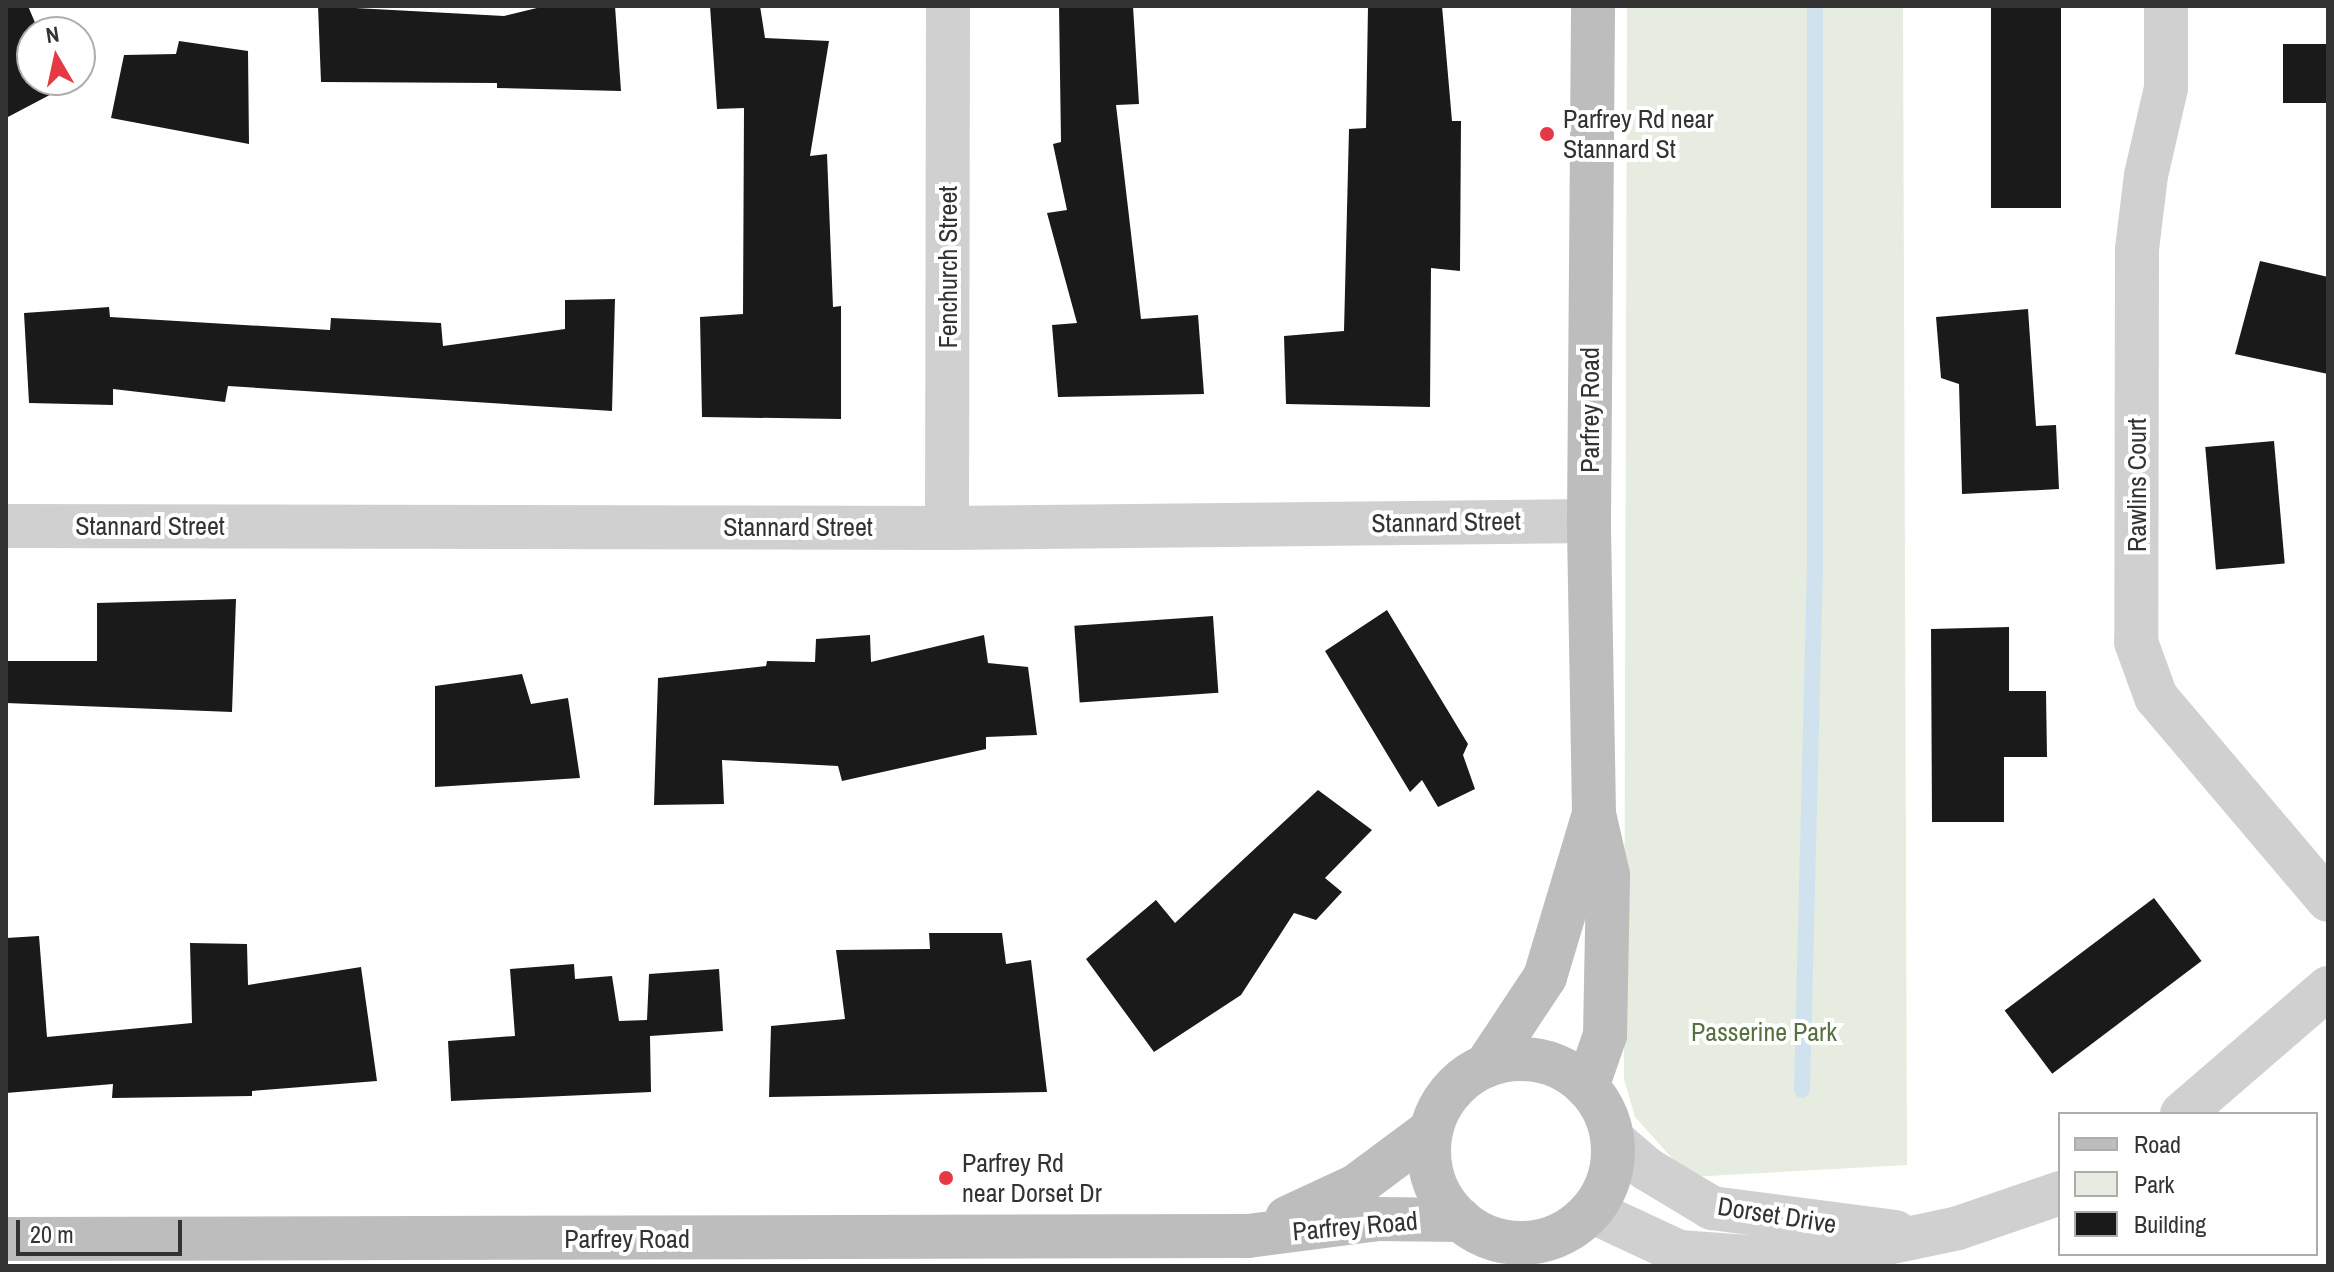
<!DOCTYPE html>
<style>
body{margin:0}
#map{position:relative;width:2334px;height:1272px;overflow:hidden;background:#fff;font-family:"Archivo Narrow",sans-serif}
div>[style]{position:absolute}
.green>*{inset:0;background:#e6ecdf}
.stream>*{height:16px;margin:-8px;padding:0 8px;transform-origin:8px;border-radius:8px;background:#cfe2ee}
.building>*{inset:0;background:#1a1a1a;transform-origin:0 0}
.minor>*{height:44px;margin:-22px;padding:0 22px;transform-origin:22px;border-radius:22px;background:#d0d0d0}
.tertiary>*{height:44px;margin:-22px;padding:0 22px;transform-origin:22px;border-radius:22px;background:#d0d0d0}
.secondary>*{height:44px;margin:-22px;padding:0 22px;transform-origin:22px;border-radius:22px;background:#bdbdbd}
.secondary>.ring{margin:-22px;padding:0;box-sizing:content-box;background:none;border:44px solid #bdbdbd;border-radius:50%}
.dots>*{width:22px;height:22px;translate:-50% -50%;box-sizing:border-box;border:4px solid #fff;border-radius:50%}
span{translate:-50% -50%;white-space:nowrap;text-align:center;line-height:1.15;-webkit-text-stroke:8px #fff;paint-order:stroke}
.poi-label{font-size:26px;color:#333}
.left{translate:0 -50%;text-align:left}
.street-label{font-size:26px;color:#333}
.park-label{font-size:26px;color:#56703f}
.frame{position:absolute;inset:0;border:8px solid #333;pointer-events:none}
.legend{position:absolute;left:2058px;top:1112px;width:260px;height:144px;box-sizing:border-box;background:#fff;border:2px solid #adadad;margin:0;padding:10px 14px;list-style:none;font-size:24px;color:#333}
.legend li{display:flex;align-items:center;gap:16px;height:40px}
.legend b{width:40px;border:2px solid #adadad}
.north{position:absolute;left:16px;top:16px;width:80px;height:80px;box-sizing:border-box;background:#fff;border:2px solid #adadad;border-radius:50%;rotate:351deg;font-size:22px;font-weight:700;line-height:32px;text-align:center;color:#333}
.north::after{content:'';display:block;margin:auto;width:28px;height:36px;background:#e63946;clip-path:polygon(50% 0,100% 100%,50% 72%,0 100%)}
.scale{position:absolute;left:16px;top:1220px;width:166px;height:36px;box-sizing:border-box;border:4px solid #333;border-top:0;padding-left:10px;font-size:24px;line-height:28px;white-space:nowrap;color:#333;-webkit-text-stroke:6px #fff;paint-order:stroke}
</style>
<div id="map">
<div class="green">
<div style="clip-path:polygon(1627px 6px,1903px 6px,1907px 1165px,1689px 1177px,1635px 1117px,1624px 1079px)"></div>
</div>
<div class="stream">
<div style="left:1802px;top:1090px;width:525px;rotate:-88.58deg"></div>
<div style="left:1815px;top:565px;width:559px;rotate:-90deg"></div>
</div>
<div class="building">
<div style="clip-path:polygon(6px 6px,28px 6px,39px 32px,32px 32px,32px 80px,60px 80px,63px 88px,6px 118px)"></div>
<div style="clip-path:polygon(318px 6px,504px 16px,541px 7px,615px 6px,621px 91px,497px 88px,497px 83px,321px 82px)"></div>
<div style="clip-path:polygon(710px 6px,760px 6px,765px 38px,829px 41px,810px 156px,827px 154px,833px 307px,841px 306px,841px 419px,702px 417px,700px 317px,743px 314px,744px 108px,717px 109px)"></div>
<div style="clip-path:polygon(1059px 6px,1133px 6px,1139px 104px,1116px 105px,1141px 319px,1198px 315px,1204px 394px,1058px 397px,1052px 325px,1077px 323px,1047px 213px,1067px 210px,1053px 144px,1061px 142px)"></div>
<div style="clip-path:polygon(1368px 6px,1442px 6px,1452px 121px,1461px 121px,1460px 271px,1431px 268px,1430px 407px,1286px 404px,1284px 336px,1344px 331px,1349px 129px,1366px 128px)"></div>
<div style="left:1991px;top:6px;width:70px;height:202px"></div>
<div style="clip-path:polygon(179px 41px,248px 51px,249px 144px,111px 118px,124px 55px,176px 54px)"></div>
<div style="left:2283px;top:44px;width:45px;height:59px"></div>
<div style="clip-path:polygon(2260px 261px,2328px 277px,2328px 374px,2235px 354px)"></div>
<div style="clip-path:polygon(615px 299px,612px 411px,228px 386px,225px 402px,113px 389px,113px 405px,29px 403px,24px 313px,109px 307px,110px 317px,330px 330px,331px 318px,441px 323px,443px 346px,565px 329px,565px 300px)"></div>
<div style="clip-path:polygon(2028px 309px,2036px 426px,2056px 425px,2059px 489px,1962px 494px,1959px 384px,1941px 378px,1936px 317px)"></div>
<div style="left:2274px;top:441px;width:123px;height:69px;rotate:85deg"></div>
<div style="clip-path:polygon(236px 599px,232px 712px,6px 703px,6px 661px,97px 661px,97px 603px)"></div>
<div style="clip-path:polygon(1387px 610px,1468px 744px,1463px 755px,1475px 789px,1438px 807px,1422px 780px,1410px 792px,1325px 651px)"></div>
<div style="left:1213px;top:616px;width:77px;height:139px;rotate:86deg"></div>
<div style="clip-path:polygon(2009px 627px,2009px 691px,2046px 691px,2047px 757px,2004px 757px,2004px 822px,1932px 822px,1931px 629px)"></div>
<div style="clip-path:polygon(870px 635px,871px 662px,984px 635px,988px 663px,1028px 667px,1037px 735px,986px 737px,986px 749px,842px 781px,838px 766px,722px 760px,724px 804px,654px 805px,658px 678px,766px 666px,767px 661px,815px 662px,816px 639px)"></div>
<div style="clip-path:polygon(522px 674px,531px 704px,568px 698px,580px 778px,435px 787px,435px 686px)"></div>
<div style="clip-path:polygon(1318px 790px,1372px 830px,1325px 878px,1342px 892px,1316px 920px,1294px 913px,1241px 995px,1154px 1052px,1086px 959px,1156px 900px,1175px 923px)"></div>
<div style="left:2154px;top:898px;width:79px;height:187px;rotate:53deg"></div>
<div style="clip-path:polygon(929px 933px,1002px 933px,1006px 964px,1031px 960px,1047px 1092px,769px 1097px,771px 1026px,845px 1019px,836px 950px,930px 949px)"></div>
<div style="clip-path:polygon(39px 936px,47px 1037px,192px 1023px,190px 943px,247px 944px,248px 985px,361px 967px,377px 1081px,252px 1091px,252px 1096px,112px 1098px,113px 1084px,6px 1093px,6px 938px)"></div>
<div style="clip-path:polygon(574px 964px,575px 979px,612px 976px,619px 1021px,647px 1020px,649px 974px,719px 969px,723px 1031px,650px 1036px,651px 1092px,451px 1101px,448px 1041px,515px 1036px,510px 969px)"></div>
</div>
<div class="minor">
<div style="left:2166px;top:6px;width:82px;rotate:90deg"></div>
<div style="left:2166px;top:88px;width:89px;rotate:102.9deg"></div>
<div style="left:2146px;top:175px;width:75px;rotate:96.9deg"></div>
<div style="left:2137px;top:249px;width:393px;rotate:90.1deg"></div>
<div style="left:2136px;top:642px;width:59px;rotate:70deg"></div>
<div style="left:2156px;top:697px;width:266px;rotate:49.7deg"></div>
<div style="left:6px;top:526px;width:941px;rotate:0.12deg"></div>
<div style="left:947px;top:528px;width:642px;rotate:-0.62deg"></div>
<div style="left:947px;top:528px;width:522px;rotate:-89.89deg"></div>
</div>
<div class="tertiary">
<div style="left:2182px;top:1114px;width:193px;rotate:-40.8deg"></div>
<div style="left:1613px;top:1140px;width:45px;rotate:40.5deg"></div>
<div style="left:1647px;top:1169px;width:76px;rotate:31deg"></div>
<div style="left:1712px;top:1208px;width:185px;rotate:7.5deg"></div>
<div style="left:1591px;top:1211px;width:97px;rotate:25deg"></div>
<div style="left:1679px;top:1252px;width:123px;rotate:4.2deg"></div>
<div style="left:1802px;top:1261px;width:159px;rotate:-11.9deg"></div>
<div style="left:1958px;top:1228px;width:108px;rotate:-18.9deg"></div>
</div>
<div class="secondary">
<div class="ring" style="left:1429px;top:1059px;width:140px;height:140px"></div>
<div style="left:1486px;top:1066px;width:107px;rotate:-56.5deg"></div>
<div style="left:1545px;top:977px;width:167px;rotate:-73.3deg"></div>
<div style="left:1587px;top:1087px;width:55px;rotate:-70.9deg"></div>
<div style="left:1605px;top:1035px;width:160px;rotate:-88.9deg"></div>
<div style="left:1608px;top:875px;width:63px;rotate:-102.9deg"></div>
<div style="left:1594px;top:814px;width:293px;rotate:-91deg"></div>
<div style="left:1589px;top:521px;width:515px;rotate:-89.55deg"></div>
<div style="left:1287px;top:1218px;width:76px;rotate:-24.9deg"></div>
<div style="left:1356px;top:1186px;width:94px;rotate:-36.7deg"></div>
<div style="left:6px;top:1239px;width:1242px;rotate:-0.14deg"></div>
<div style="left:1248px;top:1236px;width:132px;rotate:-7.4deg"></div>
<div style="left:1379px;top:1219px;width:82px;rotate:0.7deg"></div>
</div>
<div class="dots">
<div style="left:1547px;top:134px;background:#e63946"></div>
<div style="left:946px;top:1178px;background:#e63946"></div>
</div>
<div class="poi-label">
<span class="left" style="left:1563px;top:134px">Parfrey Rd near<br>Stannard St</span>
<span class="left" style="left:962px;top:1178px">Parfrey Rd<br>near Dorset Dr</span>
</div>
<div class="street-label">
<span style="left:948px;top:267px;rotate:-90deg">Fenchurch Street</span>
<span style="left:1590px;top:410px;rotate:-90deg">Parfrey Road</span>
<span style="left:2137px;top:485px;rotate:-90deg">Rawlins Court</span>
<span style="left:1446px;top:522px;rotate:-1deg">Stannard Street</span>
<span style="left:150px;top:526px">Stannard Street</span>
<span style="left:798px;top:527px">Stannard Street</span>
<span style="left:1777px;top:1215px;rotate:9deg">Dorset Drive</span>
<span style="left:1355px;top:1226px;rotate:-5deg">Parfrey Road</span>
<span style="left:627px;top:1239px">Parfrey Road</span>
</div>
<div class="park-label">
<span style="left:1764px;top:1032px">Passerine Park</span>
</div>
<div class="frame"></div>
<ul class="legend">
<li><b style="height:10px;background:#bdbdbd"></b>Road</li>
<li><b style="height:22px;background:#e6ecdf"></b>Park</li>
<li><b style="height:22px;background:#1a1a1a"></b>Building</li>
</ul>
<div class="north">N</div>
<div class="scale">20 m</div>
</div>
